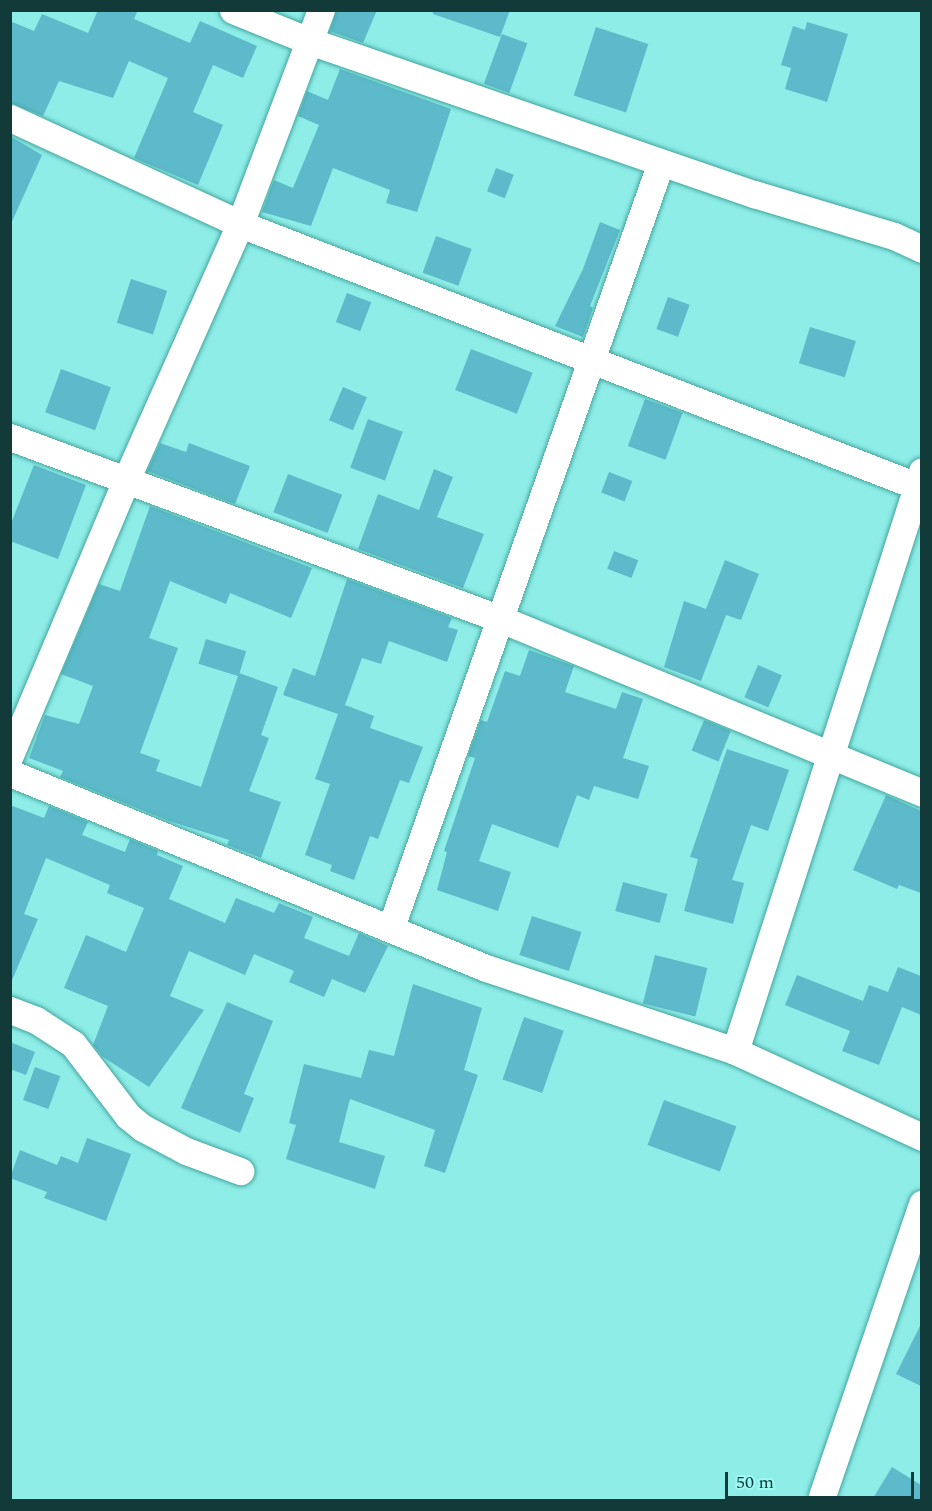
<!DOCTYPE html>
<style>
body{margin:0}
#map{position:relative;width:932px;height:1511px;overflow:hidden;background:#8eede7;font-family:Spectral,serif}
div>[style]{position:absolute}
.building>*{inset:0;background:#5dbaca;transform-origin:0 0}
.roads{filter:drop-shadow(0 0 2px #43a59f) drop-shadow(0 0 2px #43a59f)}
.minor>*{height:27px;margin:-13.5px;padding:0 13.5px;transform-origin:13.5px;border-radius:13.5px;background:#fff}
span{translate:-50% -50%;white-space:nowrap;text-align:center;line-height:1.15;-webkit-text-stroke:4.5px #9bfaf4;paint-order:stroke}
.frame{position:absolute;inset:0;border:12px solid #113a38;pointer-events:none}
.scale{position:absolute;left:725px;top:1472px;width:189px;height:27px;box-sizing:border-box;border:3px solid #113a38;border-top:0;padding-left:8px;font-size:18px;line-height:21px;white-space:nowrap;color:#113a38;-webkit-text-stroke:4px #9bfaf4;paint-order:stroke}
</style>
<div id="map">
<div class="building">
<div style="clip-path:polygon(98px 10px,138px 10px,134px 19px,190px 43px,200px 21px,257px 46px,243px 78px,213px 65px,193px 112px,223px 125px,198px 185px,134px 158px,168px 78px,129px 61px,113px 98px,59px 81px,43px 116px,10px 103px,10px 21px,34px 31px,42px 14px,88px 33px)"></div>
<div style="clip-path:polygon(336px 10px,377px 10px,363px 43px,330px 31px)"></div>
<div style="clip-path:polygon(433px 10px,510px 10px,500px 37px,433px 14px)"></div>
<div style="clip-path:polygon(807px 22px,848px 34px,827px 102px,785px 89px,791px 68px,781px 65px,793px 26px,805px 30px)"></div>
<div style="left:596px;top:27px;width:55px;height:72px;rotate:18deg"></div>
<div style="left:502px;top:34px;width:27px;height:53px;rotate:20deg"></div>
<div style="clip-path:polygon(340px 69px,451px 109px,417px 212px,386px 203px,390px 190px,333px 168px,311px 226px,262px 212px,274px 180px,293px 188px,319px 125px,298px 116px,307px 91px,328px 100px)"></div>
<div style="clip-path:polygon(10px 136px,42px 155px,10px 226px)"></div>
<div style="left:496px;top:168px;width:19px;height:25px;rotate:21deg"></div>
<div style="clip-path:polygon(600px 222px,620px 230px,590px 306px,593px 308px,583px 337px,555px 326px,583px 269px)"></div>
<div style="left:436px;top:236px;width:38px;height:39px;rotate:20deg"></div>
<div style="left:131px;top:279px;width:38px;height:46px;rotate:18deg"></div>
<div style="left:347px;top:293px;width:26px;height:31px;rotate:21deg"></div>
<div style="left:668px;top:297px;width:23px;height:34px;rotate:20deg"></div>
<div style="left:810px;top:327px;width:48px;height:38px;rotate:17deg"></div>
<div style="left:471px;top:349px;width:66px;height:44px;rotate:21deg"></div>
<div style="left:61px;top:369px;width:53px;height:46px;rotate:20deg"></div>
<div style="left:343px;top:387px;width:26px;height:36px;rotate:23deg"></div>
<div style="left:645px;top:399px;width:40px;height:50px;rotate:20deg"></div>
<div style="left:368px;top:419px;width:37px;height:52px;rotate:20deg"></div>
<div style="clip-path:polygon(160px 443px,186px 452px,189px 443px,250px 466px,235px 504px,147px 471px)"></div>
<div style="clip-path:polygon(34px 465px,86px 485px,58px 559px,10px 541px,10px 526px)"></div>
<div style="clip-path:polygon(434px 469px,453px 477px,437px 517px,484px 534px,463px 588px,358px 549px,378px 494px,419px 510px)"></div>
<div style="left:609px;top:472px;width:25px;height:22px;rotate:21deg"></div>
<div style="left:288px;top:474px;width:58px;height:41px;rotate:21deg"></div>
<div style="clip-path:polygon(150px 506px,312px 568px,291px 618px,230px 593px,226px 604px,170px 581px,149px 638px,178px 648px,140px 753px,160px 760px,156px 771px,201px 787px,239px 673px,278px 687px,261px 735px,269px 738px,249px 791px,281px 802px,261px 858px,227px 845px,229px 840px,169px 821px,60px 777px,63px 771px,29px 758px,45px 715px,79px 724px,93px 686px,61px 674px,99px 584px,120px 591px)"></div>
<div style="left:614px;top:551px;width:26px;height:19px;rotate:21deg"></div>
<div style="clip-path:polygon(725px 560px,759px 574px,741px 620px,726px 615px,701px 681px,664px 667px,684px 601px,706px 609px)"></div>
<div style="clip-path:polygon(347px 579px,452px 618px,448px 627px,458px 630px,447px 662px,389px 641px,381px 664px,362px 658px,345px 705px,374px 716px,370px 728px,423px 747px,409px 783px,400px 780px,378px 839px,370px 836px,354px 880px,330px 871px,332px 865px,305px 855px,330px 784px,315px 779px,338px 714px,283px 695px,293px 668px,315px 676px)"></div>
<div style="left:206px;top:639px;width:42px;height:26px;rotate:17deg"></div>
<div style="clip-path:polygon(529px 650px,574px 666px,565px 692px,616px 709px,622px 692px,643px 699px,623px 758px,649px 766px,638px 799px,594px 786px,589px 800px,577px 795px,558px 848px,492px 824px,479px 861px,511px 872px,498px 911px,437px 890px,447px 852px,444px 851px,475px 758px,468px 756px,481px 720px,487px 722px,505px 671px,520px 676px)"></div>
<div style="left:758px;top:665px;width:26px;height:35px;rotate:23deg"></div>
<div style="left:704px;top:720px;width:29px;height:33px;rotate:22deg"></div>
<div style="clip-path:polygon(727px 749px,789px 770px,768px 831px,751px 825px,732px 880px,744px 883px,733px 924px,684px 911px,698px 859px,690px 857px)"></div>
<div style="clip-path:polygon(886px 795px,921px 811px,921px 893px,899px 885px,897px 889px,853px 870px)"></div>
<div style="clip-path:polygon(10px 805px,44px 818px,49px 806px,88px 822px,82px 835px,125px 852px,130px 839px,158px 851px,157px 855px,183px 866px,169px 899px,225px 923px,236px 898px,274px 913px,279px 903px,313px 917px,304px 938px,349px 956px,359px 933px,388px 946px,365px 993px,332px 979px,324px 997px,289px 982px,294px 971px,254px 954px,245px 975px,189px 951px,170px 996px,204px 1010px,149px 1087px,103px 1057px,93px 1045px,108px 1006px,64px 988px,86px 935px,126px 952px,144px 908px,107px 893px,110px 885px,46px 858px,24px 914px,38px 919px,10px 985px)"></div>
<div style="left:623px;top:882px;width:46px;height:30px;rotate:15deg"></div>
<div style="left:532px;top:916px;width:52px;height:41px;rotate:18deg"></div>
<div style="left:655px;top:955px;width:54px;height:50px;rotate:14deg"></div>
<div style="clip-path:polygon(898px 967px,921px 976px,921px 1015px,902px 1007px,879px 1065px,842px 1051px,850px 1031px,785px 1005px,797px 975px,863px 1001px,869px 985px,888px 992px)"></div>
<div style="clip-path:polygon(413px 984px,482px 1008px,464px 1070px,478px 1075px,445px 1173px,424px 1166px,435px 1130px,350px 1099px,339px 1142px,385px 1156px,375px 1189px,286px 1159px,296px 1125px,289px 1123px,304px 1064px,361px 1078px,369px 1050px,394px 1056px)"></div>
<div style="clip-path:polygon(227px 1002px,273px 1021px,244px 1094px,254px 1098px,240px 1133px,181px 1108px)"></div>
<div style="left:524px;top:1017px;width:42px;height:66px;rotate:19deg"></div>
<div style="clip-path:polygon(10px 1042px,35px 1052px,26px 1075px,10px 1069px)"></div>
<div style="left:35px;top:1067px;width:27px;height:35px;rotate:20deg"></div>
<div style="left:664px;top:1100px;width:77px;height:48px;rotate:20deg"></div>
<div style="clip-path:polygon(87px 1138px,131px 1154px,106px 1221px,44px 1198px,47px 1192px,10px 1178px,20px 1150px,57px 1165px,61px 1156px,78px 1163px)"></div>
<div style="clip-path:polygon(921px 1324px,921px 1386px,896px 1374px)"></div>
<div style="clip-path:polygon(892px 1467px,921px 1485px,921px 1500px,872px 1500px)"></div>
</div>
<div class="roads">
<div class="minor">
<div style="left:233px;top:10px;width:82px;rotate:22.2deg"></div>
<div style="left:309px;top:41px;width:471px;rotate:19deg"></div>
<div style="left:754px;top:194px;width:146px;rotate:16.7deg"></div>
<div style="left:894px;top:236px;width:31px;rotate:25deg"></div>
<div style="left:10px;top:118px;width:253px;rotate:24.7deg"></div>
<div style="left:240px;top:224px;width:726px;rotate:21.16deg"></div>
<div style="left:10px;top:437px;width:520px;rotate:20.35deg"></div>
<div style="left:498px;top:618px;width:459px;rotate:22.4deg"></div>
<div style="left:10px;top:755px;width:298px;rotate:-67.1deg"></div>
<div style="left:126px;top:480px;width:280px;rotate:-66deg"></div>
<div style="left:240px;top:224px;width:229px;rotate:-69.3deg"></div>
<div style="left:10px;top:773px;width:514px;rotate:22.28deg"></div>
<div style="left:486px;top:968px;width:262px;rotate:18.4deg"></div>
<div style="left:735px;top:1051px;width:206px;rotate:24.7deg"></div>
<div style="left:391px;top:927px;width:811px;rotate:-70.56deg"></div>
<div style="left:10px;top:1010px;width:28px;rotate:21deg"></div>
<div style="left:36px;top:1020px;width:44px;rotate:33deg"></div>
<div style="left:73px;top:1044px;width:91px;rotate:52.6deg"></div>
<div style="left:128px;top:1116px;width:19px;rotate:39deg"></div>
<div style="left:143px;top:1128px;width:49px;rotate:28.1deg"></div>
<div style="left:186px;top:1151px;width:58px;rotate:20.3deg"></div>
<div style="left:735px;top:1051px;width:609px;rotate:-72.13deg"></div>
<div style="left:822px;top:1496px;width:309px;rotate:-71.1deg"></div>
</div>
</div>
<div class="frame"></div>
<div class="scale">50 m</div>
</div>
